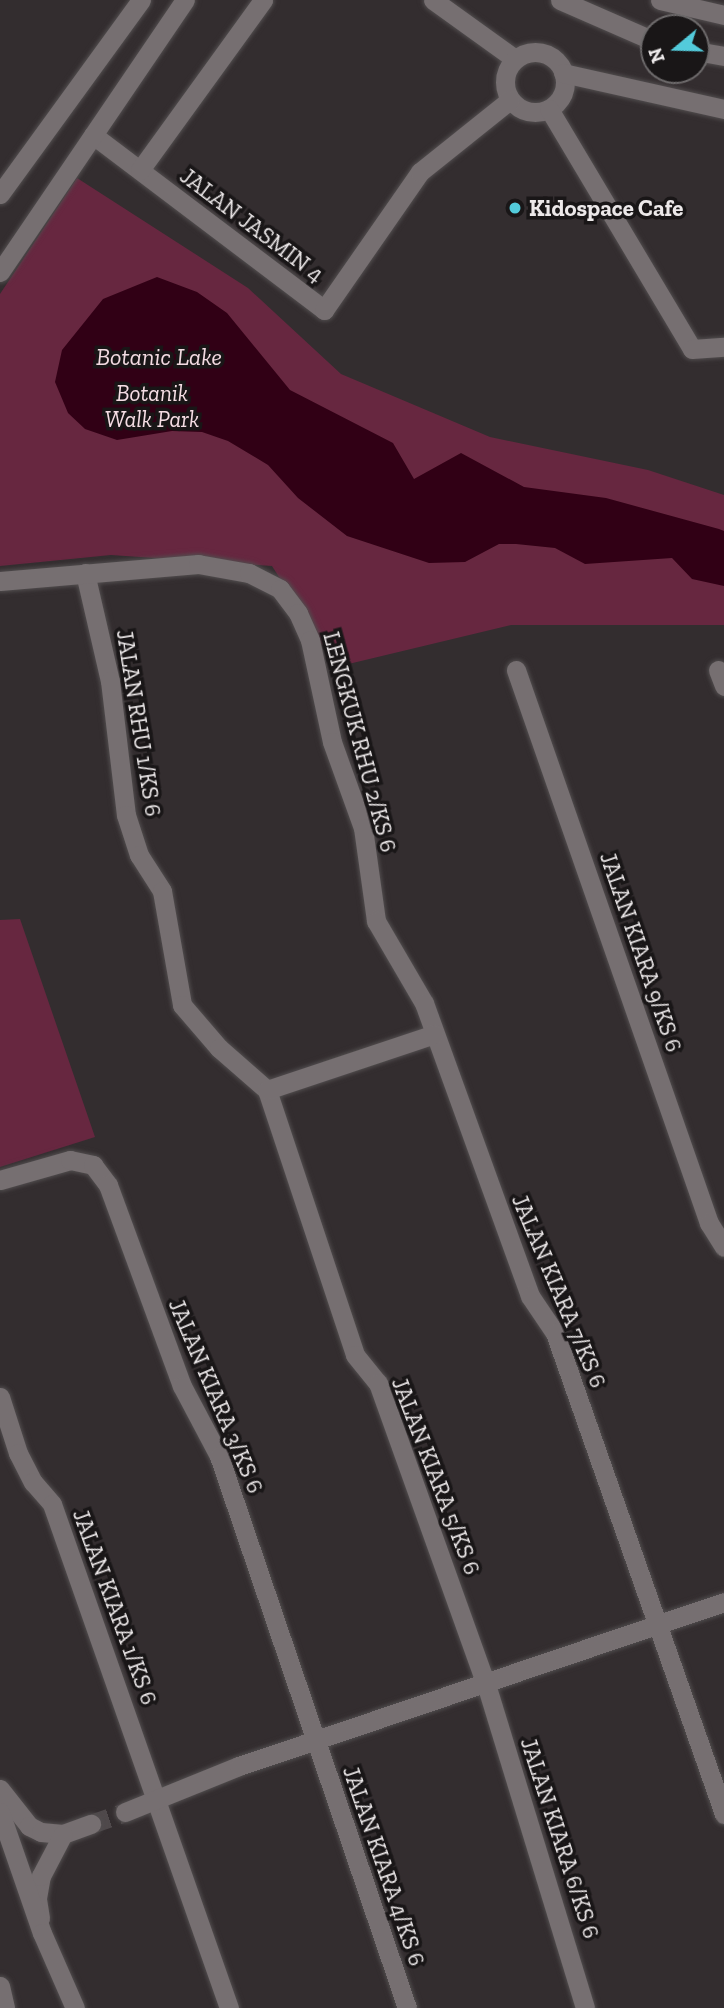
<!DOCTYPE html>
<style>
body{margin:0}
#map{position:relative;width:724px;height:2008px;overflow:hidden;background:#332d2f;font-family:"Zilla Slab",serif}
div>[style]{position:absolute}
.green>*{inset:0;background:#672740}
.water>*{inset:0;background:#310015}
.minor-tunnel>*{height:19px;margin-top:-9.5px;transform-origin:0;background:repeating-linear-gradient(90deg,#4f494b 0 19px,transparent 0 29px)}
.roads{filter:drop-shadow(0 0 2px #514d4e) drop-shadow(0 0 2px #514d4e)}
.minor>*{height:19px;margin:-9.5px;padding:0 9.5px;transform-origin:9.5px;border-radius:9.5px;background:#766f71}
.minor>.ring{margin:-9.5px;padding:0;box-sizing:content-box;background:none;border:19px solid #766f71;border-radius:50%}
.secondary>*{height:19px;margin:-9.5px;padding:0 9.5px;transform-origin:9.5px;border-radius:9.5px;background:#766f71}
.dots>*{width:19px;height:19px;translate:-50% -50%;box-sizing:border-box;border:4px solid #191617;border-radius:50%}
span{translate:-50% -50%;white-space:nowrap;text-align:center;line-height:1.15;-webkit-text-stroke:7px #191617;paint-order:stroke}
.poi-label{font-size:23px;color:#ece8e9;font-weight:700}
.left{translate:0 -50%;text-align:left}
.street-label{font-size:23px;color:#ece8e9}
.park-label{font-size:23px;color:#f5dde4;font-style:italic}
.water-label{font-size:24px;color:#f2dae1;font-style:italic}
.north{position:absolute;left:640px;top:14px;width:70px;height:70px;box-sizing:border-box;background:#191617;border:2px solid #6d6a6b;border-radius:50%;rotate:251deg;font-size:19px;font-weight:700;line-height:28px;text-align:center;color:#ece8e9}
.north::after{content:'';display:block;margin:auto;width:24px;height:32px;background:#53cbdb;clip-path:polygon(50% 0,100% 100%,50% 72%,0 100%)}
</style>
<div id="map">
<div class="green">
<div style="clip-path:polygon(77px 178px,248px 288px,341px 374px,490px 437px,648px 470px,724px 495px,724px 625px,511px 625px,336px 667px,272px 566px,111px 555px,0 566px,0 294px)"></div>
<div style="clip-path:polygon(20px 919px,95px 1137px,0 1167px,0 920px)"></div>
</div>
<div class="water">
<div style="clip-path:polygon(157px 277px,197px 292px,227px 313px,290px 390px,393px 443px,414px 479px,461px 453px,524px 487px,606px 498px,719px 529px,724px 531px,724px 586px,692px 579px,672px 558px,585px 564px,555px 548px,516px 544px,499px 544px,465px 562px,429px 563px,347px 536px,298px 498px,268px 465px,228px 441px,202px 432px,172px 431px,117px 440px,85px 429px,68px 413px,55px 382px,62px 350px,103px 299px)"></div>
</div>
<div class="minor-tunnel">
<div style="left:91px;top:1824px;width:36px;rotate:-19deg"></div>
</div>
<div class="roads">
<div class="minor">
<div style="left:433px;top:0;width:101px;rotate:35.7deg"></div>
<div style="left:560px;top:0;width:103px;rotate:23.6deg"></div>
<div style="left:660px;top:0;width:66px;rotate:13.2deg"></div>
<div style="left:696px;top:51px;width:28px;rotate:10deg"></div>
<div class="ring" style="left:505px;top:52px;width:41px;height:41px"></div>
<div style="left:563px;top:73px;width:165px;rotate:12.6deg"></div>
<div style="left:549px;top:109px;width:279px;rotate:59.2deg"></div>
<div style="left:692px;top:349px;width:32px;rotate:-4deg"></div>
<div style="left:93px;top:135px;width:290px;rotate:37.1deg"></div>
<div style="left:324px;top:310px;width:168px;rotate:-55.2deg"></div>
<div style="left:420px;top:172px;width:115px;rotate:-38.7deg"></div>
<div style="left:140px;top:170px;width:210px;rotate:-54.1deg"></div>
<div style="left:85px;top:573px;width:111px;rotate:77deg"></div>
<div style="left:110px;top:681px;width:135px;rotate:83.2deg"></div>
<div style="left:126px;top:815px;width:42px;rotate:72deg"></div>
<div style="left:139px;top:855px;width:43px;rotate:57.4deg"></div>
<div style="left:162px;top:891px;width:116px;rotate:80deg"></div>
<div style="left:182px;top:1005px;width:57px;rotate:49.3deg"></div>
<div style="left:219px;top:1048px;width:64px;rotate:41.2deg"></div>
<div style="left:267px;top:1090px;width:279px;rotate:71.6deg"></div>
<div style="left:355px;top:1355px;width:36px;rotate:51deg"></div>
<div style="left:378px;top:1383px;width:320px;rotate:70.3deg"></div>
<div style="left:486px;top:1684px;width:339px;rotate:73deg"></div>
<div style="left:0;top:581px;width:199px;rotate:-4.9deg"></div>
<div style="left:198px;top:564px;width:52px;rotate:10deg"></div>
<div style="left:249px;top:573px;width:35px;rotate:27deg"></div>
<div style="left:280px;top:589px;width:30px;rotate:53deg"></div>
<div style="left:298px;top:613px;width:30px;rotate:66deg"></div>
<div style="left:310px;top:640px;width:104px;rotate:77.8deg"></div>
<div style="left:332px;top:742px;width:91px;rotate:70.2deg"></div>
<div style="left:363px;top:828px;width:94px;rotate:82deg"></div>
<div style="left:376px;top:921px;width:95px;rotate:59.7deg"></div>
<div style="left:424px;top:1003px;width:312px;rotate:70.1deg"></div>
<div style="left:530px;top:1296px;width:45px;rotate:56deg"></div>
<div style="left:555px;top:1333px;width:510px;rotate:70.64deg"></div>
<div style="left:516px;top:670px;width:586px;rotate:70.76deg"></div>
<div style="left:709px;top:1223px;width:28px;rotate:58deg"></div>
<div style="left:718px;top:670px;width:17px;rotate:69deg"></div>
<div style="left:267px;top:1090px;width:176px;rotate:-18.5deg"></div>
<div style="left:0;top:1180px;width:73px;rotate:-15.9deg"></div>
<div style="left:70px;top:1160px;width:24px;rotate:12deg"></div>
<div style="left:93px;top:1165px;width:25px;rotate:53deg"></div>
<div style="left:108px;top:1185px;width:214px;rotate:69.8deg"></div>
<div style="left:182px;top:1386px;width:79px;rotate:62.1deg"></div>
<div style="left:219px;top:1456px;width:583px;rotate:71.19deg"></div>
<div style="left:0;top:1397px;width:59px;rotate:72.2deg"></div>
<div style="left:18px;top:1453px;width:33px;rotate:63deg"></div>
<div style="left:33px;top:1482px;width:29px;rotate:49deg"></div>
<div style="left:52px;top:1504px;width:534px;rotate:70.65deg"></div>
<div style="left:0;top:1789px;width:47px;rotate:51.9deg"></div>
<div style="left:29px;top:1826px;width:13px;rotate:27deg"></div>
<div style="left:41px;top:1832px;width:22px;rotate:5deg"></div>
<div style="left:63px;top:1834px;width:30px;rotate:-20deg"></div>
<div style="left:125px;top:1812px;width:123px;rotate:-22deg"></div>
<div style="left:239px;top:1766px;width:512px;rotate:-18.68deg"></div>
<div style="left:40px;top:1918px;width:20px;rotate:-99deg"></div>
<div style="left:37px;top:1898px;width:22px;rotate:-80deg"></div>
<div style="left:41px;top:1876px;width:47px;rotate:-62.4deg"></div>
</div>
<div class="secondary">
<div style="left:0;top:194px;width:240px;rotate:-54deg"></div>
<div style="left:0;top:272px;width:329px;rotate:-55.8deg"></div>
<div style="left:0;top:1812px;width:128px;rotate:70.9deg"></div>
<div style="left:42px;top:1933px;width:82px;rotate:66.3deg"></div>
<div style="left:0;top:1986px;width:23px;rotate:77deg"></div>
</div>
</div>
<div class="dots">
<div style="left:515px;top:208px;background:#53cbdb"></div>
</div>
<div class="poi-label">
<span class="left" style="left:529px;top:208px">Kidospace Cafe</span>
</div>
<div class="street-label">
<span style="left:252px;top:225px;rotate:37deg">JALAN JASMIN 4</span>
<span style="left:139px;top:723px;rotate:81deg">JALAN RHU 1/KS 6</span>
<span style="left:360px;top:742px;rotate:75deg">LENGKUK RHU 2/KS 6</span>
<span style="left:641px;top:952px;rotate:71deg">JALAN KIARA 9/KS 6</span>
<span style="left:559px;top:1291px;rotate:67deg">JALAN KIARA 7/KS 6</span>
<span style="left:216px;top:1396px;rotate:67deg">JALAN KIARA 3/KS 6</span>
<span style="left:436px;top:1476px;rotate:69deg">JALAN KIARA 5/KS 6</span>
<span style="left:115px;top:1607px;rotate:70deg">JALAN KIARA 1/KS 6</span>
<span style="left:560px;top:1838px;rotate:72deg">JALAN KIARA 6/KS 6</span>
<span style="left:384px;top:1866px;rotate:71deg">JALAN KIARA 4/KS 6</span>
</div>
<div class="park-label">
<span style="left:152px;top:406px">Botanik<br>Walk Park</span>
</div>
<div class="water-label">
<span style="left:159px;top:357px">Botanic Lake</span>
</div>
<div class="north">N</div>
</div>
